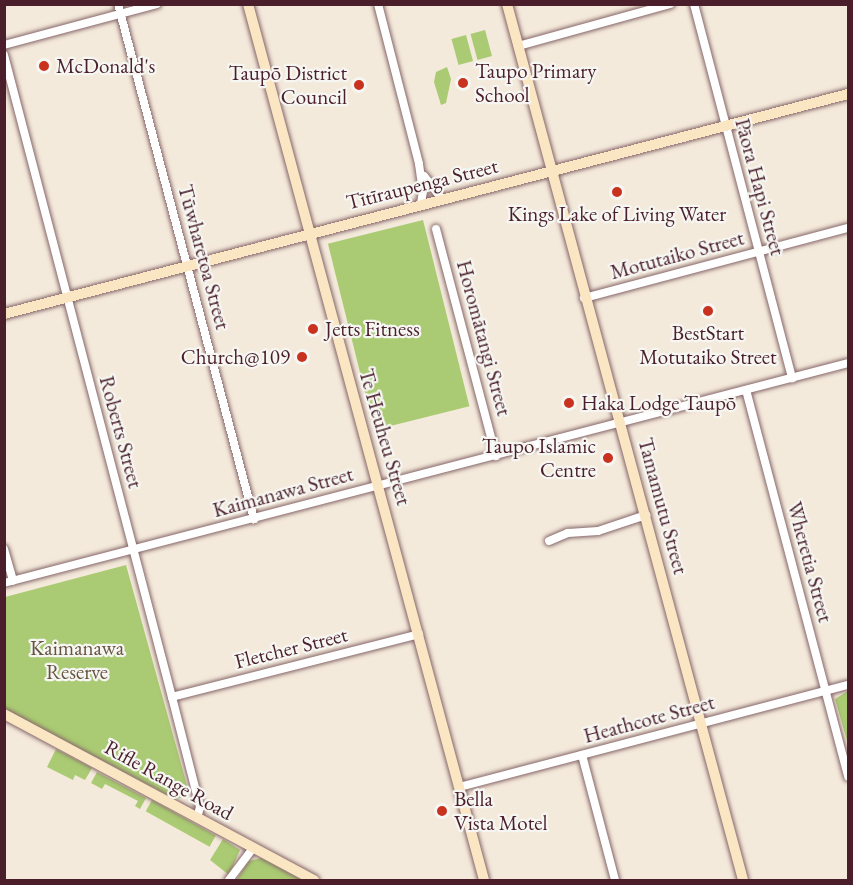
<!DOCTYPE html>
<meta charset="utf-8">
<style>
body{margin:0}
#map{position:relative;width:853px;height:885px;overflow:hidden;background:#f4eadb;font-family:"EB Garamond",serif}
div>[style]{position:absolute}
.green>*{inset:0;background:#aacb73;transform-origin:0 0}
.roads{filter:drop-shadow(0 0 2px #866669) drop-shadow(0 0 2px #866669)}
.street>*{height:8px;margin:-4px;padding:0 4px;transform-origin:4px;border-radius:4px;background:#fff}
.secondary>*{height:10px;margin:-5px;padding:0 5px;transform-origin:5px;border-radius:5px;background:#fbe6c4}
.dots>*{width:16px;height:16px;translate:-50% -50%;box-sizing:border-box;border:3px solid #f6f6f2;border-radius:50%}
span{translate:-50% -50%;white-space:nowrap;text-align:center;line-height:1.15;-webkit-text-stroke:4.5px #f6f6f2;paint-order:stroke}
.poi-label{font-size:21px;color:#4a1f2b}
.left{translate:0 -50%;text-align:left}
.right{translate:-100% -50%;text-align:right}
.street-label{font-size:21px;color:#4a1f2b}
.park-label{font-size:21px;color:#675341}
.frame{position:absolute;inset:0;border:6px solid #4a1f2b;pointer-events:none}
</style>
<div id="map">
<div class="green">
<div style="left:485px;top:30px;width:27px;height:15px;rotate:75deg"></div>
<div style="left:466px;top:35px;width:27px;height:15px;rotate:75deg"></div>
<div style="clip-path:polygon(447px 67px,451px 79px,446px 103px,441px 105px,434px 82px,436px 72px)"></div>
<div style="left:423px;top:220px;width:192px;height:98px;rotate:76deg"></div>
<div style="clip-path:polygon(126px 565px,188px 789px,184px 797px,175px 799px,5px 709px,5px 597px)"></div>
<div style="clip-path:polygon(848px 691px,848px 744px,835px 699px)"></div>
<div style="clip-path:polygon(56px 749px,92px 768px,85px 780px,75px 775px,73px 780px,47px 767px)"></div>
<div style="clip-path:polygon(97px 772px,146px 798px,140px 809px,135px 806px,138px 801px,105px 784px,102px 789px,91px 783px)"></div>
<div style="left:152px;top:800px;width:73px;height:13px;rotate:29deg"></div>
<div style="clip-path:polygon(223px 839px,240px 850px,229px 875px,210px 860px)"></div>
<div style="clip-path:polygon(261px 858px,302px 880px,237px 879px,249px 861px)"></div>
</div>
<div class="roads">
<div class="street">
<div style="left:118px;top:4px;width:533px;rotate:75.21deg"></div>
<div style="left:378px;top:4px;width:165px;rotate:75.6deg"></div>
<div style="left:419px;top:164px;width:27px;rotate:82deg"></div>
<div style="left:423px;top:191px;width:13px;rotate:99deg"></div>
<div style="left:694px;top:4px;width:387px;rotate:75.3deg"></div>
<div style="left:4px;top:45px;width:158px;rotate:-15deg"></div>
<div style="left:518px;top:46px;width:158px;rotate:-15.4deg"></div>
<div style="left:4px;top:55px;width:664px;rotate:75.34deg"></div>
<div style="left:172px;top:697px;width:114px;rotate:75.7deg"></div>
<div style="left:200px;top:807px;width:11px;rotate:105deg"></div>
<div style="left:424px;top:176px;width:29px;rotate:52deg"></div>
<div style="left:436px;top:229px;width:235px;rotate:75.2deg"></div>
<div style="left:584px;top:298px;width:273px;rotate:-14.9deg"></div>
<div style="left:746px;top:390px;width:400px;rotate:75.2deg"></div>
<div style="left:549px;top:541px;width:21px;rotate:-23deg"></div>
<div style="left:568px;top:533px;width:30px;rotate:-4deg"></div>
<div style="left:598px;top:531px;width:51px;rotate:-18.4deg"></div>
<div style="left:4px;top:549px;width:33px;rotate:74deg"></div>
<div style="left:4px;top:583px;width:872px;rotate:-14.61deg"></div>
<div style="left:172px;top:697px;width:255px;rotate:-14.3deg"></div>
<div style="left:582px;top:755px;width:129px;rotate:75.2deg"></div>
<div style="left:459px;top:787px;width:402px;rotate:-14.7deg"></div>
<div style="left:229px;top:880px;width:40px;rotate:-53deg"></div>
</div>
<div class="secondary">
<div style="left:248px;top:4px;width:907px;rotate:74.92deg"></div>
<div style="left:507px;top:4px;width:907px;rotate:74.92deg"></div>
<div style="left:4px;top:314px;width:872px;rotate:-14.61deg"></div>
<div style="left:4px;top:714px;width:352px;rotate:28.2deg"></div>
</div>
</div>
<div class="dots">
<div style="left:44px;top:66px;background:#c8321e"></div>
<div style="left:463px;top:83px;background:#c8321e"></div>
<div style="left:359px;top:85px;background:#c8321e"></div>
<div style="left:617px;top:192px;background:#c8321e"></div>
<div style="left:708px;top:311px;background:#c8321e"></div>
<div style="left:313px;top:329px;background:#c8321e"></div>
<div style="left:302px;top:357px;background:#c8321e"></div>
<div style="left:569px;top:403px;background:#c8321e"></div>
<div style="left:608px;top:458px;background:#c8321e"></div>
<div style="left:442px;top:811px;background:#c8321e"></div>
</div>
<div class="poi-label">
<span class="left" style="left:56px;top:66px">McDonald's</span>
<span class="left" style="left:475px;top:83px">Taupo Primary<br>School</span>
<span class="right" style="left:347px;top:85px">Taupō District<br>Council</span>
<span style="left:617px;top:214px">Kings Lake of Living Water</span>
<span class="left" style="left:325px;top:329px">Jetts Fitness</span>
<span style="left:708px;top:345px">BestStart<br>Motutaiko Street</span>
<span class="right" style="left:290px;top:357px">Church@109</span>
<span class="left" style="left:581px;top:403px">Haka Lodge Taupō</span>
<span class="right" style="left:596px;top:458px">Taupo Islamic<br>Centre</span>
<span class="left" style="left:454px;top:811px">Bella<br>Vista Motel</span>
</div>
<div class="street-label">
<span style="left:422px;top:184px;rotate:-14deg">Tītīraupenga Street</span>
<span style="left:760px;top:187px;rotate:75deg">Pāora Hapi Street</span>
<span style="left:677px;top:255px;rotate:-15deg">Motutaiko Street</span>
<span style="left:204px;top:257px;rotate:75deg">Tūwharetoa Street</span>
<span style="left:484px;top:338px;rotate:75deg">Horomātangi Street</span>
<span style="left:121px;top:432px;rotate:75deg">Roberts Street</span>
<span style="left:385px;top:437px;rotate:74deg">Te Heuheu Street</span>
<span style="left:283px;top:492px;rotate:-15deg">Kaimanawa Street</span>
<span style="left:663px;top:506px;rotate:75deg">Tamamutu Street</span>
<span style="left:810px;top:562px;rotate:75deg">Wheretia Street</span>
<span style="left:291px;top:648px;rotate:-14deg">Fletcher Street</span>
<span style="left:649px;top:719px;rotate:-15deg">Heathcote Street</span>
<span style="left:169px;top:780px;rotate:29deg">Rifle Range Road</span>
</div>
<div class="park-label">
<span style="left:77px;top:660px">Kaimanawa<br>Reserve</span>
</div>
<div class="frame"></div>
</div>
